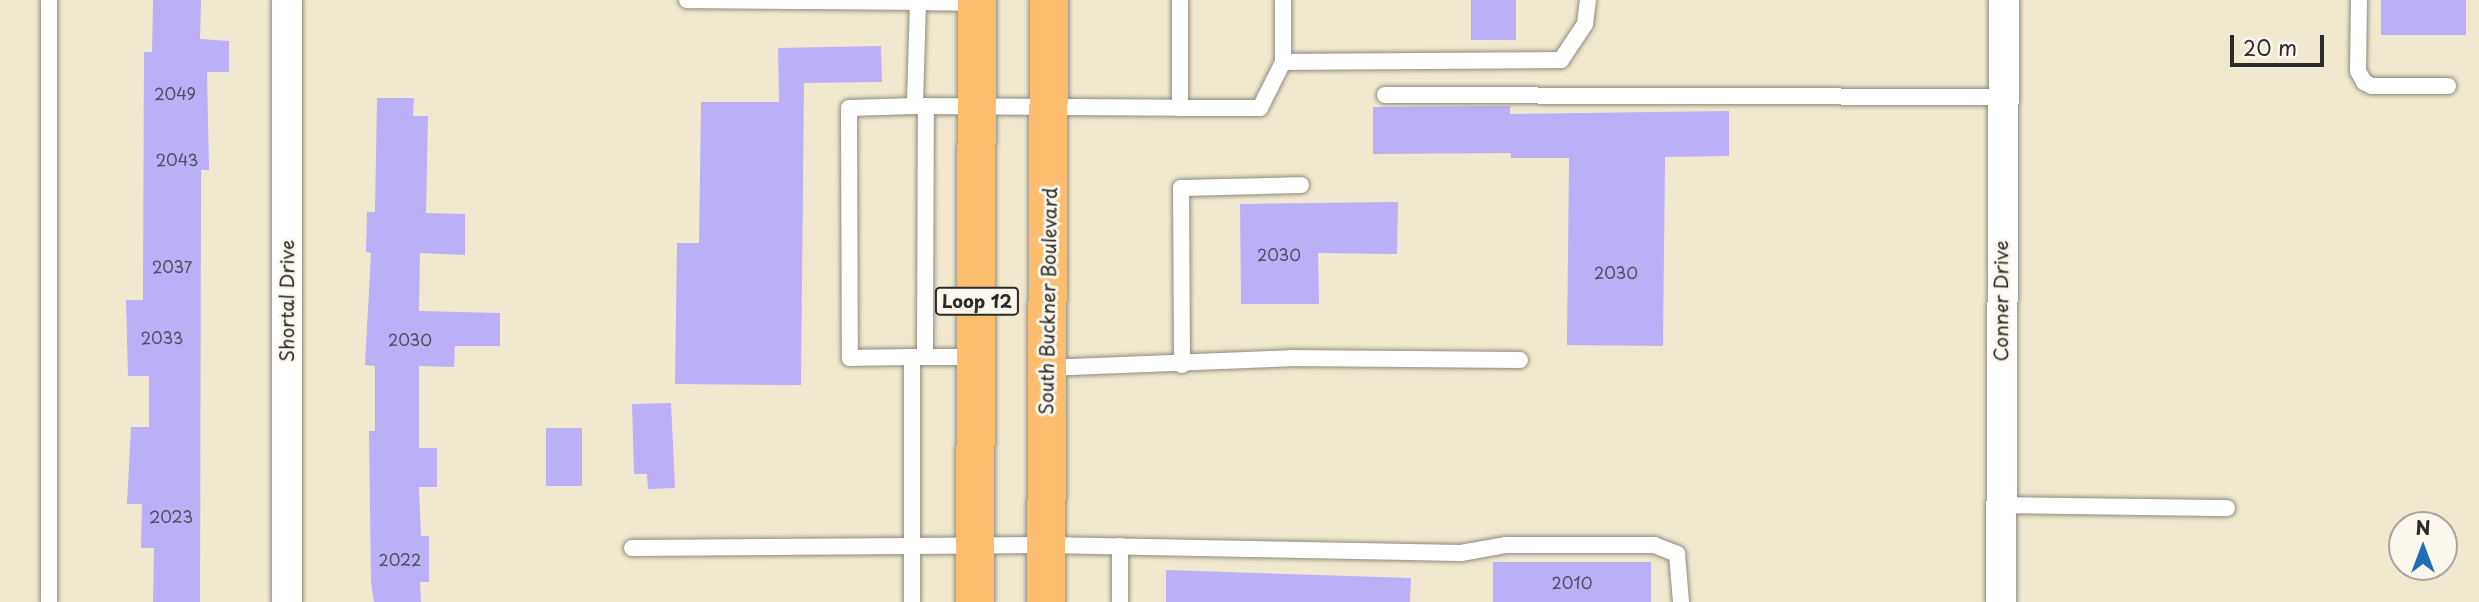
<!DOCTYPE html>
<style>
body{margin:0}
#map{position:relative;width:2479px;height:602px;overflow:hidden;background:#f0e9cf;font-family:"Playpen Sans",sans-serif}
div>[style]{position:absolute}
.building>*{inset:0;background:#bbaff7;transform-origin:0 0}
.roads{filter:drop-shadow(0 0 2px #8e8a7d) drop-shadow(0 0 2px #8e8a7d)}
.lane>*{height:16px;margin:-8px;padding:0 8px;transform-origin:8px;border-radius:8px;background:#fff}
.street>*{height:30px;margin:-15px;padding:0 15px;transform-origin:15px;border-radius:15px;background:#fff}
.primary>*{height:38px;margin:-19px;padding:0 19px;transform-origin:19px;border-radius:19px;background:#fcbd6f}
span{translate:-50% -50%;white-space:nowrap;text-align:center;line-height:1.15;-webkit-text-stroke:6px #fbf7ec;paint-order:stroke}
.number-label{font-size:16px;color:#4f4c5e}
.number-label span{-webkit-text-stroke-width:0}
.shield-label span{padding:2px 5px;background:#fbf7ec;border:2px solid;border-radius:5px;-webkit-text-stroke-width:0}
.shield-label{font-size:18px;color:#2b2b2b;font-weight:700}
.street-label{font-size:19px;color:#2b2b2b}
.north{position:absolute;left:2388px;top:511px;width:70px;height:70px;box-sizing:border-box;background:#fbf7ec;border:2px solid #a8a59f;border-radius:50%;rotate:0deg;font-size:19px;font-weight:700;line-height:28px;text-align:center;color:#2b2b2b}
.north::after{content:'';display:block;margin:auto;width:24px;height:32px;background:#1f6fb2;clip-path:polygon(50% 0,100% 100%,50% 72%,0 100%)}
.scale{position:absolute;left:2230px;top:35px;width:94px;height:32px;box-sizing:border-box;border:4px solid #2b2b2b;border-top:0;padding-left:9px;font-size:21px;line-height:24px;white-space:nowrap;color:#2b2b2b;-webkit-text-stroke:5px #fbf7ec;paint-order:stroke}
</style>
<div id="map">
<div class="building">
<div style="clip-path:polygon(153px 0,201px 0,200px 39px,229px 41px,229px 72px,207px 72px,209px 170px,201px 170px,200px 602px,153px 602px,154px 548px,141px 548px,142px 504px,127px 504px,131px 427px,149px 427px,149px 376px,128px 376px,126px 300px,143px 300px,144px 52px,152px 52px)"></div>
<div style="left:1471px;top:0;width:45px;height:40px"></div>
<div style="left:2381px;top:0;width:85px;height:35px"></div>
<div style="clip-path:polygon(881px 46px,882px 82px,804px 83px,801px 385px,675px 384px,677px 243px,699px 243px,701px 102px,779px 102px,778px 48px)"></div>
<div style="clip-path:polygon(377px 98px,414px 98px,413px 116px,428px 116px,426px 213px,465px 214px,465px 255px,420px 253px,419px 311px,500px 313px,500px 346px,455px 346px,454px 367px,419px 366px,419px 448px,437px 448px,437px 487px,419px 487px,421px 536px,429px 536px,429px 582px,420px 582px,421px 602px,374px 602px,371px 583px,369px 431px,375px 431px,375px 366px,365px 365px,371px 253px,366px 252px,367px 212px,375px 212px)"></div>
<div style="clip-path:polygon(1510px 106px,1510px 114px,1729px 111px,1729px 156px,1665px 157px,1663px 346px,1567px 345px,1569px 158px,1511px 158px,1511px 153px,1373px 154px,1373px 107px)"></div>
<div style="clip-path:polygon(1398px 202px,1397px 254px,1318px 253px,1319px 304px,1241px 304px,1240px 204px)"></div>
<div style="clip-path:polygon(671px 403px,675px 488px,648px 489px,647px 474px,634px 474px,632px 404px)"></div>
<div style="left:546px;top:428px;width:36px;height:58px"></div>
<div style="left:1493px;top:562px;width:158px;height:40px"></div>
<div style="clip-path:polygon(1166px 570px,1411px 578px,1410px 602px,1166px 602px)"></div>
</div>
<div class="roads">
<div class="lane">
<div style="left:687px;top:0;width:231px;rotate:0.5deg"></div>
<div style="left:918px;top:2px;width:104px;rotate:91.7deg"></div>
<div style="left:915px;top:106px;width:265px;rotate:0.4deg"></div>
<div style="left:1180px;top:108px;width:108px;rotate:-90deg"></div>
<div style="left:1283px;top:0;width:62px;rotate:90deg"></div>
<div style="left:1283px;top:62px;width:278px;rotate:-0.4deg"></div>
<div style="left:1561px;top:60px;width:43px;rotate:-56.3deg"></div>
<div style="left:1585px;top:24px;width:24px;rotate:-83deg"></div>
<div style="left:2359px;top:0;width:71px;rotate:90.8deg"></div>
<div style="left:2358px;top:71px;width:13px;rotate:61deg"></div>
<div style="left:2364px;top:82px;width:9px;rotate:27deg"></div>
<div style="left:2372px;top:86px;width:76px"></div>
<div style="left:918px;top:2px;width:59px;rotate:1deg"></div>
<div style="left:1385px;top:95px;width:617px;rotate:0.19deg"></div>
<div style="left:915px;top:106px;width:66px;rotate:178.3deg"></div>
<div style="left:849px;top:108px;width:250px;rotate:89.8deg"></div>
<div style="left:850px;top:358px;width:75px;rotate:-0.8deg"></div>
<div style="left:925px;top:357px;width:251px;rotate:-89.8deg"></div>
<div style="left:1180px;top:108px;width:80px"></div>
<div style="left:1260px;top:108px;width:51px;rotate:-63.4deg"></div>
<div style="left:925px;top:357px;width:50px"></div>
<div style="left:912px;top:359px;width:243px;rotate:90deg"></div>
<div style="left:1182px;top:365px;width:177px;rotate:-90.3deg"></div>
<div style="left:1181px;top:188px;width:120px;rotate:-1.4deg"></div>
<div style="left:1046px;top:368px;width:244px;rotate:-2.3deg"></div>
<div style="left:1290px;top:358px;width:230px;rotate:0.5deg"></div>
<div style="left:2001px;top:505px;width:226px;rotate:0.8deg"></div>
<div style="left:1120px;top:546px;width:56px;rotate:90deg"></div>
<div style="left:632px;top:548px;width:414px;rotate:-0.4deg"></div>
<div style="left:1046px;top:545px;width:415px;rotate:1.1deg"></div>
<div style="left:1461px;top:553px;width:46px;rotate:-10.1deg"></div>
<div style="left:1506px;top:545px;width:148px"></div>
<div style="left:1654px;top:545px;width:25px;rotate:21deg"></div>
<div style="left:1677px;top:554px;width:48px;rotate:85.2deg"></div>
<div style="left:49px;top:602px;width:602px;rotate:-90deg"></div>
</div>
<div class="street">
<div style="left:287px;top:0;width:602px;rotate:90deg"></div>
<div style="left:2001px;top:602px;width:602px;rotate:-89.71deg"></div>
</div>
<div class="primary">
<div style="left:975px;top:602px;width:602px;rotate:-89.81deg"></div>
<div style="left:1046px;top:602px;width:602px;rotate:-89.71deg"></div>
</div>
</div>
<div class="number-label">
<span style="left:175px;top:93px">2049</span>
<span style="left:177px;top:159px">2043</span>
<span style="left:1279px;top:254px">2030</span>
<span style="left:172px;top:266px">2037</span>
<span style="left:1616px;top:272px">2030</span>
<span style="left:162px;top:337px">2033</span>
<span style="left:410px;top:339px">2030</span>
<span style="left:171px;top:516px">2023</span>
<span style="left:400px;top:559px">2022</span>
<span style="left:1572px;top:582px">2010</span>
</div>
<div class="shield-label">
<span style="left:977px;top:301px">Loop 12</span>
</div>
<div class="street-label">
<span style="left:287px;top:301px;rotate:-90deg">Shortal Drive</span>
<span style="left:1048px;top:301px;rotate:-89deg">South Buckner Boulevard</span>
<span style="left:2001px;top:301px;rotate:-90deg">Conner Drive</span>
</div>
<div class="north">N</div>
<div class="scale">20 m</div>
</div>
